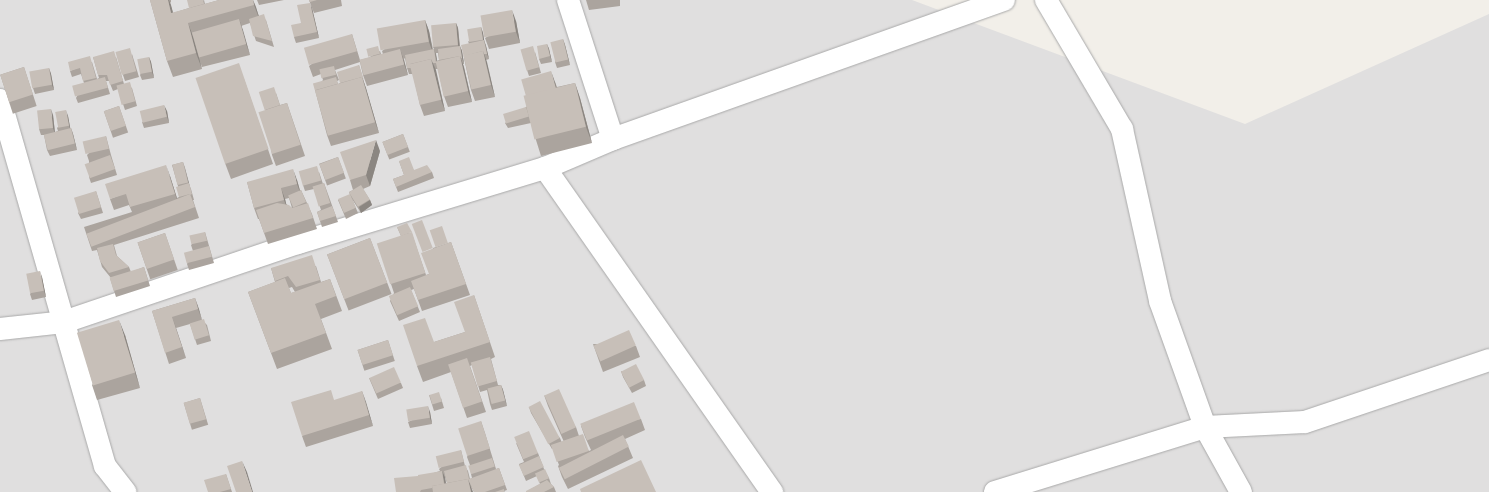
<!DOCTYPE html>
<style>
body{margin:0}
#map{position:relative;width:1489px;height:492px;overflow:hidden;background:#f2efe9;font-family:"Varela Round",sans-serif}
div>[style]{position:absolute}
.residential>*{inset:0;background:#e0dfdf}
.roads{filter:drop-shadow(0 0 1px #a9a9a9) drop-shadow(0 0 1px #a9a9a9)}
.street>*{height:22px;margin:-11px;padding:0 11px;transform-origin:11px;border-radius:11px;background:#fff}
.wall>*{inset:0;background:#aba49e;transform-origin:0 0}
.shaded-wall>*{inset:0;background:#8b8681}
.building>*{inset:0;background:#c7bfb8;transform-origin:0 0}
span{translate:-50% -50%;white-space:nowrap;text-align:center;line-height:1.15;-webkit-text-stroke:3.5px #fff;paint-order:stroke}
</style>
<div id="map">
<div class="residential">
<div style="clip-path:polygon(0 0,912px 0,1245px 124px,1489px 14px,1489px 492px,0 492px)"></div>
</div>
<div class="roads">
<div class="street">
<div style="left:568px;top:0;width:146px;rotate:72.1deg"></div>
<div style="left:1046px;top:0;width:150px;rotate:59.5deg"></div>
<div style="left:1122px;top:129px;width:176px;rotate:77.5deg"></div>
<div style="left:1160px;top:301px;width:134px;rotate:70.3deg"></div>
<div style="left:1205px;top:427px;width:74px;rotate:61deg"></div>
<div style="left:0;top:100px;width:381px;rotate:74deg"></div>
<div style="left:105px;top:466px;width:33px;rotate:52deg"></div>
<div style="left:545px;top:168px;width:396px;rotate:55deg"></div>
<div style="left:0;top:329px;width:64px;rotate:-6.2deg"></div>
<div style="left:64px;top:322px;width:247px;rotate:-18.7deg"></div>
<div style="left:298px;top:243px;width:258px;rotate:-16.9deg"></div>
<div style="left:545px;top:168px;width:74px;rotate:-23.1deg"></div>
<div style="left:613px;top:139px;width:415px;rotate:-19.6deg"></div>
<div style="left:995px;top:492px;width:220px;rotate:-17.2deg"></div>
<div style="left:1205px;top:427px;width:100px;rotate:-2.9deg"></div>
<div style="left:1305px;top:422px;width:194px;rotate:-18.6deg"></div>
</div>
</div>
<div class="wall">
<div style="clip-path:polygon(150px 0,171px 0,171px 2px,170px 3px,173px 13px,189px 8px,204px 0,205px 4px,219px 0,253px 0,259px 16px,266px 20px,274px 47px,256px 41px,250px 23px,241px 26px,250px 55px,202px 67px,198px 56px,194px 39px,202px 69px,173px 77px,167px 61px)"></div>
<div style="clip-path:polygon(257px 0,284px 0,259px 5px)"></div>
<div style="clip-path:polygon(309px 0,341px 0,342px 6px,314px 13px)"></div>
<div style="clip-path:polygon(586px 0,620px 0,620px 6px,589px 10px)"></div>
<div style="clip-path:polygon(312px 8px,319px 38px,296px 43px,294px 37px,301px 23px)"></div>
<div style="clip-path:polygon(evenodd,425px 20px,429px 31px,433px 49px,434px 49px,433px 47px,456px 23px,458px 28px,460px 46px,462px 51px,464px 64px,463px 64px,472px 102px,448px 107px,444px 96px,438px 69px,435px 69px,445px 111px,424px 116px,420px 105px,413px 74px,409px 74px,407px 68px,405px 58px,404px 59px,408px 75px,367px 86px,363px 75px,360px 62px,335px 70px,339px 80px,337px 81px,338px 84px,340px 83px,359px 65px,379px 133px,331px 146px,327px 135px,315px 90px,323px 80px,321px 74px,313px 77px,309px 66px,352px 34px,360px 60px,368px 58px,380px 51px,381px 54px,383px 54px,382px 51px,425px 20px,436px 53px,438px 53px,439px 60px,437px 61px,436px 53px)"></div>
<div style="clip-path:polygon(516px 21px,520px 43px,489px 49px,485px 38px)"></div>
<div style="clip-path:polygon(481px 27px,483px 33px,484px 40px,486px 46px,489px 59px,486px 60px,495px 97px,475px 101px,471px 90px,464px 58px,469px 43px,468px 42px)"></div>
<div style="clip-path:polygon(563px 39px,565px 45px,570px 65px,557px 68px,555px 62px)"></div>
<div style="clip-path:polygon(547px 44px,549px 49px,552px 62px,541px 64px,539px 59px)"></div>
<div style="clip-path:polygon(535px 52px,541px 73px,529px 76px,527px 70px)"></div>
<div style="clip-path:polygon(132px 54px,139px 77px,125px 81px,123px 75px)"></div>
<div style="clip-path:polygon(93px 57px,116px 57px,124px 84px,132px 88px,137px 106px,125px 110px,118px 89px,113px 91px,109px 81px,106px 81px,110px 94px,78px 103px,76px 98px,84px 83px,81px 74px,72px 77px,70px 71px,92px 62px,97px 79px,99px 78px)"></div>
<div style="clip-path:polygon(149px 57px,151px 62px,154px 78px,142px 80px,140px 75px)"></div>
<div style="left:24px;top:67px;width:41px;height:25px;rotate:72deg"></div>
<div style="clip-path:polygon(49px 68px,51px 74px,54px 90px,35px 94px,33px 88px)"></div>
<div style="clip-path:polygon(244px 79px,273px 164px,231px 179px,225px 163px)"></div>
<div style="clip-path:polygon(555px 82px,557px 87px,575px 83px,580px 98px,592px 143px,541px 156px,536px 140px,531px 123px,508px 128px,505px 123px,526px 107px)"></div>
<div style="clip-path:polygon(276px 93px,280px 105px,287px 103px,305px 156px,276px 166px,272px 155px,265px 110px)"></div>
<div style="left:119px;top:106px;width:28px;height:16px;rotate:71deg"></div>
<div style="clip-path:polygon(167px 111px,169px 123px,144px 128px,142px 122px)"></div>
<div style="clip-path:polygon(53px 115px,55px 132px,58px 131px,57px 128px,68px 116px,70px 128px,71px 128px,73px 134px,77px 150px,50px 156px,47px 150px,44px 135px,41px 135px,39px 129px)"></div>
<div style="left:403px;top:134px;width:19px;height:22px;rotate:69deg"></div>
<div style="clip-path:polygon(106px 136px,111px 155px,117px 175px,91px 183px,89px 177px,89px 161px,87px 155px)"></div>
<div style="clip-path:polygon(380px 151px,370px 186px,363px 189px,370px 200px,372px 205px,361px 213px,352px 199px,358px 213px,346px 219px,338px 200px,350px 195px,349px 192px,353px 190px,350px 180px)"></div>
<div style="left:338px;top:157px;width:23px;height:20px;rotate:70deg"></div>
<div style="clip-path:polygon(399px 161px,414px 170px,432px 172px,434px 178px,398px 192px,393px 179px,404px 175px)"></div>
<div style="clip-path:polygon(183px 162px,189px 184px,191px 189px,194px 200px,193px 200px,199px 218px,114px 245px,117px 256px,129px 267px,131px 272px,144px 267px,150px 286px,116px 297px,110px 278px,111px 278px,102px 267px,97px 250px,92px 251px,84px 227px,132px 212px,129px 205px,114px 210px,110px 199px,170px 176px,177px 198px,179px 197px,178px 186px,172px 165px)"></div>
<div style="clip-path:polygon(319px 172px,323px 184px,324px 183px,338px 222px,322px 227px,317px 212px,321px 210px,314px 189px,305px 191px,303px 185px)"></div>
<div style="clip-path:polygon(evenodd,297px 180px,300px 190px,301px 190px,312px 214px,317px 229px,268px 244px,259px 219px,258px 219px,254px 208px,247px 182px,297px 180px,289px 198px,292px 208px,286px 204px,285px 199px,289px 198px)"></div>
<div style="clip-path:polygon(96px 191px,103px 213px,81px 219px,78px 213px)"></div>
<div style="clip-path:polygon(397px 227px,412px 234px,426px 275px,429px 274px,433px 248px,451px 242px,470px 295px,422px 311px,414px 289px,411px 290px,420px 312px,399px 321px,390px 301px,394px 293px,391px 284px,401px 236px)"></div>
<div style="clip-path:polygon(205px 232px,214px 263px,189px 270px,187px 264px,193px 251px,191px 245px)"></div>
<div style="left:165px;top:233px;width:39px;height:29px;rotate:71deg"></div>
<div style="left:370px;top:238px;width:60px;height:46px;rotate:69deg"></div>
<div style="clip-path:polygon(evenodd,316px 266px,321px 282px,330px 279px,342px 311px,321px 319px,332px 349px,277px 369px,248px 292px,275px 282px,271px 268px,316px 266px,292px 287px,295px 292px,291px 293px,289px 288px,292px 287px)"></div>
<div style="clip-path:polygon(42px 277px,46px 297px,32px 300px,30px 294px)"></div>
<div style="clip-path:polygon(474px 295px,495px 357px,491px 359px,498px 385px,501px 385px,503px 390px,507px 406px,492px 410px,490px 404px,487px 390px,480px 392px,472px 365px,470px 366px,486px 412px,467px 418px,451px 372px,423px 382px,417px 366px,434px 342px,465px 332px)"></div>
<div style="clip-path:polygon(195px 298px,202px 320px,207px 325px,211px 341px,197px 345px,190px 324px,176px 328px,186px 358px,169px 364px,152px 311px)"></div>
<div style="clip-path:polygon(125px 335px,140px 388px,97px 400px,92px 385px)"></div>
<div style="left:388px;top:340px;width:22px;height:32px;rotate:72deg"></div>
<div style="clip-path:polygon(593px 344px,636px 346px,640px 357px,603px 372px)"></div>
<div style="clip-path:polygon(621px 371px,644px 380px,646px 386px,632px 393px,623px 377px)"></div>
<div style="clip-path:polygon(369px 378px,401px 383px,403px 388px,378px 399px)"></div>
<div style="clip-path:polygon(362px 391px,373px 426px,306px 447px,302px 436px)"></div>
<div style="clip-path:polygon(429px 395px,441px 398px,444px 408px,434px 411px)"></div>
<div style="clip-path:polygon(544px 395px,576px 427px,579px 436px,589px 451px,591px 450px,585px 437px,581px 426px,641px 419px,645px 430px,625px 439px,633px 458px,568px 489px,562px 477px,558px 466px,559px 465px,553px 449px,552px 449px,531px 413px,529px 407px,560px 438px,562px 443px,564px 442px,548px 406px)"></div>
<div style="left:200px;top:398px;width:28px;height:17px;rotate:73deg"></div>
<div style="clip-path:polygon(430px 412px,432px 424px,410px 428px,408px 422px)"></div>
<div style="clip-path:polygon(evenodd,481px 421px,485px 433px,496px 469px,499px 468px,507px 490px,504px 491px,505px 492px,474px 492px,471px 486px,473px 492px,396px 492px,418px 478px,440px 471px,439px 469px,461px 450px,465px 466px,468px 471px,470px 479px,472px 478px,471px 474px,470px 465px,467px 457px,481px 421px,444px 474px,447px 483px,446px 483px,444px 474px)"></div>
<div style="clip-path:polygon(516px 443px,538px 453px,544px 469px,549px 478px,551px 484px,554px 487px,556px 492px,526px 492px,540px 484px,537px 476px,526px 481px,519px 464px,524px 462px)"></div>
<div style="clip-path:polygon(226px 474px,232px 492px,208px 492px)"></div>
</div>
<div class="shaded-wall">
<div style="clip-path:polygon(168px 0,169px 0,171px 5px,177px 28px,171px 13px)"></div>
<div style="clip-path:polygon(253px 0,256px 7px,260px 21px,254px 5px)"></div>
<div style="clip-path:polygon(310px 3px,312px 8px,319px 38px,317px 32px)"></div>
<div style="clip-path:polygon(512px 10px,516px 21px,520px 43px,516px 32px)"></div>
<div style="clip-path:polygon(239px 19px,243px 30px,250px 55px,246px 44px)"></div>
<div style="clip-path:polygon(425px 20px,429px 31px,433px 53px,429px 42px)"></div>
<div style="clip-path:polygon(188px 23px,194px 39px,202px 69px,196px 53px)"></div>
<div style="clip-path:polygon(456px 23px,458px 28px,460px 51px,458px 45px)"></div>
<div style="clip-path:polygon(481px 27px,483px 33px,485px 46px,483px 40px)"></div>
<div style="clip-path:polygon(563px 39px,565px 45px,570px 65px,568px 59px)"></div>
<div style="clip-path:polygon(484px 40px,486px 46px,489px 59px,487px 54px)"></div>
<div style="clip-path:polygon(547px 44px,549px 49px,552px 62px,550px 56px)"></div>
<div style="clip-path:polygon(460px 46px,462px 51px,464px 64px,462px 58px)"></div>
<div style="clip-path:polygon(400px 49px,404px 61px,408px 75px,404px 64px)"></div>
<div style="clip-path:polygon(434px 49px,436px 55px,439px 69px,437px 63px)"></div>
<div style="clip-path:polygon(483px 51px,487px 62px,495px 97px,491px 85px)"></div>
<div style="clip-path:polygon(460px 56px,464px 67px,472px 102px,468px 91px)"></div>
<div style="clip-path:polygon(149px 57px,151px 62px,154px 78px,152px 72px)"></div>
<div style="clip-path:polygon(431px 59px,436px 70px,445px 111px,441px 100px)"></div>
<div style="clip-path:polygon(49px 68px,51px 74px,54px 90px,52px 85px)"></div>
<div style="clip-path:polygon(551px 71px,555px 82px,560px 102px,556px 91px)"></div>
<div style="clip-path:polygon(362px 77px,366px 88px,379px 133px,375px 122px)"></div>
<div style="clip-path:polygon(575px 83px,580px 98px,592px 143px,586px 127px)"></div>
<div style="clip-path:polygon(164px 105px,167px 111px,169px 123px,167px 117px)"></div>
<div style="clip-path:polygon(51px 109px,53px 115px,55px 134px,53px 128px)"></div>
<div style="clip-path:polygon(66px 110px,68px 116px,71px 132px,69px 126px)"></div>
<div style="clip-path:polygon(71px 128px,73px 134px,77px 150px,75px 144px)"></div>
<div style="clip-path:polygon(376px 140px,380px 151px,370px 186px,366px 175px)"></div>
<div style="clip-path:polygon(183px 162px,185px 168px,190px 187px,188px 182px)"></div>
<div style="clip-path:polygon(166px 165px,170px 176px,179px 205px,175px 194px)"></div>
<div style="clip-path:polygon(293px 169px,297px 180px,301px 195px,297px 184px)"></div>
<div style="clip-path:polygon(281px 188px,285px 199px,288px 211px,284px 200px)"></div>
<div style="clip-path:polygon(370px 200px,372px 205px,361px 213px,359px 207px)"></div>
<div style="clip-path:polygon(40px 271px,42px 277px,46px 297px,44px 291px)"></div>
<div style="clip-path:polygon(195px 298px,199px 309px,202px 320px,198px 309px)"></div>
<div style="clip-path:polygon(172px 317px,176px 328px,186px 358px,182px 347px)"></div>
<div style="clip-path:polygon(119px 320px,125px 335px,140px 388px,135px 373px)"></div>
<div style="clip-path:polygon(501px 385px,503px 390px,507px 406px,505px 400px)"></div>
<div style="clip-path:polygon(362px 391px,366px 402px,373px 426px,369px 415px)"></div>
<div style="clip-path:polygon(428px 406px,430px 412px,432px 424px,430px 418px)"></div>
<div style="clip-path:polygon(242px 461px,247px 472px,253px 492px,252px 492px)"></div>
<div style="clip-path:polygon(442px 471px,445px 477px,447px 492px,445px 486px)"></div>
<div style="clip-path:polygon(468px 479px,472px 490px,473px 492px,471px 492px)"></div>
</div>
<div class="building">
<div style="clip-path:polygon(150px 0,168px 0,171px 13px,219px 0,253px 0,254px 5px,188px 23px,196px 53px,167px 61px)"></div>
<div style="clip-path:polygon(187px 0,203px 0,204px 4px,189px 8px)"></div>
<div style="clip-path:polygon(309px 0,317px 0,310px 2px)"></div>
<div style="clip-path:polygon(310px 3px,317px 32px,294px 37px,291px 25px,301px 23px,297px 5px)"></div>
<div style="left:512px;top:10px;width:22px;height:32px;rotate:80deg"></div>
<div style="clip-path:polygon(264px 14px,272px 41px,253px 36px,249px 19px)"></div>
<div style="left:239px;top:19px;width:26px;height:49px;rotate:74deg"></div>
<div style="left:425px;top:20px;width:22px;height:49px;rotate:80deg"></div>
<div style="left:456px;top:23px;width:22px;height:25px;rotate:85deg"></div>
<div style="left:481px;top:27px;width:13px;height:14px;rotate:81deg"></div>
<div style="left:352px;top:34px;width:18px;height:50px;rotate:74deg"></div>
<div style="left:563px;top:39px;width:21px;height:13px;rotate:76deg"></div>
<div style="clip-path:polygon(484px 40px,487px 54px,484px 54px,483px 51px,464px 56px,464px 58px,461px 45px)"></div>
<div style="clip-path:polygon(547px 44px,550px 56px,539px 59px,537px 46px)"></div>
<div style="left:378px;top:46px;width:8px;height:12px;rotate:76deg"></div>
<div style="clip-path:polygon(460px 46px,462px 58px,461px 58px,460px 56px,439px 60px,438px 49px)"></div>
<div style="left:533px;top:46px;width:22px;height:13px;rotate:74deg"></div>
<div style="left:130px;top:48px;width:24px;height:15px;rotate:75deg"></div>
<div style="left:400px;top:49px;width:16px;height:42px;rotate:75deg"></div>
<div style="clip-path:polygon(434px 49px,436px 63px,433px 63px,431px 59px,410px 64px,411px 68px,407px 68px,405px 55px)"></div>
<div style="clip-path:polygon(114px 51px,123px 81px,110px 85px,107px 75px,98px 75px,93px 57px)"></div>
<div style="left:483px;top:51px;width:35px;height:20px;rotate:77deg"></div>
<div style="clip-path:polygon(90px 56px,96px 78px,83px 81px,80px 68px,70px 71px,68px 62px)"></div>
<div style="left:460px;top:56px;width:36px;height:25px;rotate:77deg"></div>
<div style="left:149px;top:57px;width:15px;height:12px;rotate:79deg"></div>
<div style="left:431px;top:59px;width:42px;height:22px;rotate:76deg"></div>
<div style="left:239px;top:63px;width:91px;height:46px;rotate:71deg"></div>
<div style="clip-path:polygon(359px 65px,364px 80px,362px 77px,340px 83px,337px 72px)"></div>
<div style="left:334px;top:66px;width:9px;height:15px;rotate:77deg"></div>
<div style="left:24px;top:67px;width:29px;height:25px;rotate:72deg"></div>
<div style="left:49px;top:68px;width:17px;height:20px;rotate:80deg"></div>
<div style="left:551px;top:71px;width:18px;height:31px;rotate:74deg"></div>
<div style="left:105px;top:77px;width:11px;height:34px;rotate:75deg"></div>
<div style="left:336px;top:77px;width:7px;height:24px;rotate:74deg"></div>
<div style="left:362px;top:77px;width:47px;height:49px;rotate:74deg"></div>
<div style="left:130px;top:82px;width:20px;height:14px;rotate:75deg"></div>
<div style="left:575px;top:83px;width:45px;height:53px;rotate:76deg"></div>
<div style="left:274px;top:87px;width:19px;height:16px;rotate:72deg"></div>
<div style="left:287px;top:103px;width:44px;height:30px;rotate:72deg"></div>
<div style="left:164px;top:105px;width:12px;height:25px;rotate:76deg"></div>
<div style="left:119px;top:106px;width:21px;height:16px;rotate:71deg"></div>
<div style="left:526px;top:107px;width:10px;height:24px;rotate:73deg"></div>
<div style="left:51px;top:109px;width:19px;height:14px;rotate:84deg"></div>
<div style="left:66px;top:110px;width:16px;height:11px;rotate:79deg"></div>
<div style="left:71px;top:128px;width:16px;height:28px;rotate:76deg"></div>
<div style="left:403px;top:134px;width:14px;height:22px;rotate:69deg"></div>
<div style="left:106px;top:136px;width:13px;height:24px;rotate:77deg"></div>
<div style="clip-path:polygon(376px 140px,366px 175px,350px 180px,340px 152px)"></div>
<div style="left:110px;top:155px;width:15px;height:27px;rotate:70deg"></div>
<div style="left:338px;top:157px;width:17px;height:20px;rotate:69deg"></div>
<div style="clip-path:polygon(409px 157px,414px 170px,427px 165px,432px 172px,396px 187px,393px 179px,404px 175px,399px 161px)"></div>
<div style="left:183px;top:162px;width:21px;height:11px;rotate:76deg"></div>
<div style="clip-path:polygon(166px 165px,175px 194px,130px 207px,126px 194px,110px 199px,105px 184px)"></div>
<div style="left:317px;top:166px;width:15px;height:19px;rotate:74deg"></div>
<div style="clip-path:polygon(293px 169px,297px 184px,281px 188px,284px 200px,254px 208px,247px 182px)"></div>
<div style="clip-path:polygon(189px 183px,192px 194px,190px 195px,190px 194px,179px 197px,176px 187px)"></div>
<div style="left:324px;top:183px;width:21px;height:12px;rotate:73deg"></div>
<div style="left:361px;top:185px;width:17px;height:14px;rotate:59deg"></div>
<div style="left:301px;top:190px;width:13px;height:14px;rotate:67deg"></div>
<div style="left:96px;top:191px;width:17px;height:23px;rotate:73deg"></div>
<div style="left:190px;top:194px;width:14px;height:111px;rotate:69deg"></div>
<div style="left:350px;top:194px;width:15px;height:13px;rotate:67deg"></div>
<div style="clip-path:polygon(277px 203px,289px 205px,292px 208px,308px 203px,313px 218px,264px 233px,256px 210px)"></div>
<div style="clip-path:polygon(332px 206px,336px 216px,320px 221px,317px 212px)"></div>
<div style="left:422px;top:220px;width:30px;height:11px;rotate:69deg"></div>
<div style="clip-path:polygon(407px 223px,412px 232px,401px 236px,397px 227px)"></div>
<div style="left:442px;top:226px;width:18px;height:13px;rotate:71deg"></div>
<div style="left:205px;top:232px;width:9px;height:16px;rotate:77deg"></div>
<div style="left:412px;top:232px;width:43px;height:37px;rotate:72deg"></div>
<div style="left:165px;top:233px;width:28px;height:29px;rotate:71deg"></div>
<div style="left:370px;top:238px;width:48px;height:46px;rotate:69deg"></div>
<div style="clip-path:polygon(451px 242px,466px 284px,418px 300px,411px 281px,429px 274px,421px 253px)"></div>
<div style="clip-path:polygon(113px 244px,116px 255px,129px 267px,109px 273px,100px 261px,97px 248px)"></div>
<div style="left:209px;top:246px;width:11px;height:26px;rotate:75deg"></div>
<div style="clip-path:polygon(312px 255px,320px 280px,296px 287px,288px 276px,275px 281px,271px 268px)"></div>
<div style="left:144px;top:267px;width:14px;height:36px;rotate:73deg"></div>
<div style="left:40px;top:271px;width:20px;height:14px;rotate:79deg"></div>
<div style="clip-path:polygon(285px 278px,291px 293px,330px 279px,336px 296px,315px 304px,326px 333px,271px 353px,248px 292px)"></div>
<div style="left:410px;top:287px;width:21px;height:23px;rotate:67deg"></div>
<div style="clip-path:polygon(474px 295px,490px 342px,417px 366px,403px 325px,425px 318px,434px 342px,465px 332px,454px 302px)"></div>
<div style="clip-path:polygon(195px 298px,198px 309px,172px 317px,182px 347px,165px 353px,152px 311px)"></div>
<div style="left:204px;top:319px;width:17px;height:15px;rotate:73deg"></div>
<div style="left:119px;top:320px;width:55px;height:44px;rotate:73deg"></div>
<div style="left:629px;top:330px;width:17px;height:39px;rotate:66deg"></div>
<div style="left:388px;top:340px;width:16px;height:32px;rotate:72deg"></div>
<div style="left:490px;top:357px;width:25px;height:20px;rotate:74deg"></div>
<div style="left:467px;top:358px;width:46px;height:20px;rotate:71deg"></div>
<div style="left:636px;top:364px;width:18px;height:17px;rotate:63deg"></div>
<div style="left:394px;top:367px;width:17px;height:27px;rotate:66deg"></div>
<div style="left:501px;top:385px;width:16px;height:14px;rotate:75deg"></div>
<div style="left:559px;top:389px;width:42px;height:16px;rotate:66deg"></div>
<div style="clip-path:polygon(331px 390px,334px 400px,362px 391px,369px 415px,302px 436px,291px 402px)"></div>
<div style="left:439px;top:392px;width:10px;height:10px;rotate:73deg"></div>
<div style="left:200px;top:398px;width:22px;height:17px;rotate:74deg"></div>
<div style="left:540px;top:401px;width:42px;height:13px;rotate:62deg"></div>
<div style="left:634px;top:402px;width:18px;height:58px;rotate:68deg"></div>
<div style="left:428px;top:406px;width:12px;height:22px;rotate:81deg"></div>
<div style="left:481px;top:421px;width:29px;height:24px;rotate:72deg"></div>
<div style="left:529px;top:431px;width:24px;height:16px;rotate:68deg"></div>
<div style="left:583px;top:434px;width:18px;height:34px;rotate:71deg"></div>
<div style="left:623px;top:435px;width:13px;height:72px;rotate:63deg"></div>
<div style="left:461px;top:450px;width:12px;height:26px;rotate:76deg"></div>
<div style="left:539px;top:456px;width:12px;height:22px;rotate:66deg"></div>
<div style="left:492px;top:458px;width:9px;height:25px;rotate:72deg"></div>
<div style="clip-path:polygon(641px 460px,656px 492px,581px 492px,580px 489px)"></div>
<div style="clip-path:polygon(242px 461px,252px 492px,236px 492px,227px 466px)"></div>
<div style="clip-path:polygon(466px 465px,469px 479px,499px 468px,505px 485px,485px 492px,474px 492px,468px 479px,447px 483px,444px 471px)"></div>
<div style="left:545px;top:469px;width:10px;height:11px;rotate:66deg"></div>
<div style="clip-path:polygon(442px 471px,444px 484px,432px 486px,432px 488px,421px 490px,420px 492px,396px 492px,394px 478px,418px 476px,418px 480px,418px 475px)"></div>
<div style="clip-path:polygon(226px 474px,231px 489px,220px 492px,208px 492px,204px 480px)"></div>
<div style="clip-path:polygon(468px 479px,471px 492px,433px 492px,432px 486px)"></div>
<div style="clip-path:polygon(547px 480px,554px 487px,544px 492px,526px 492px,526px 491px)"></div>
<div style="clip-path:polygon(504px 489px,504px 492px,495px 492px)"></div>
</div>
</div>
